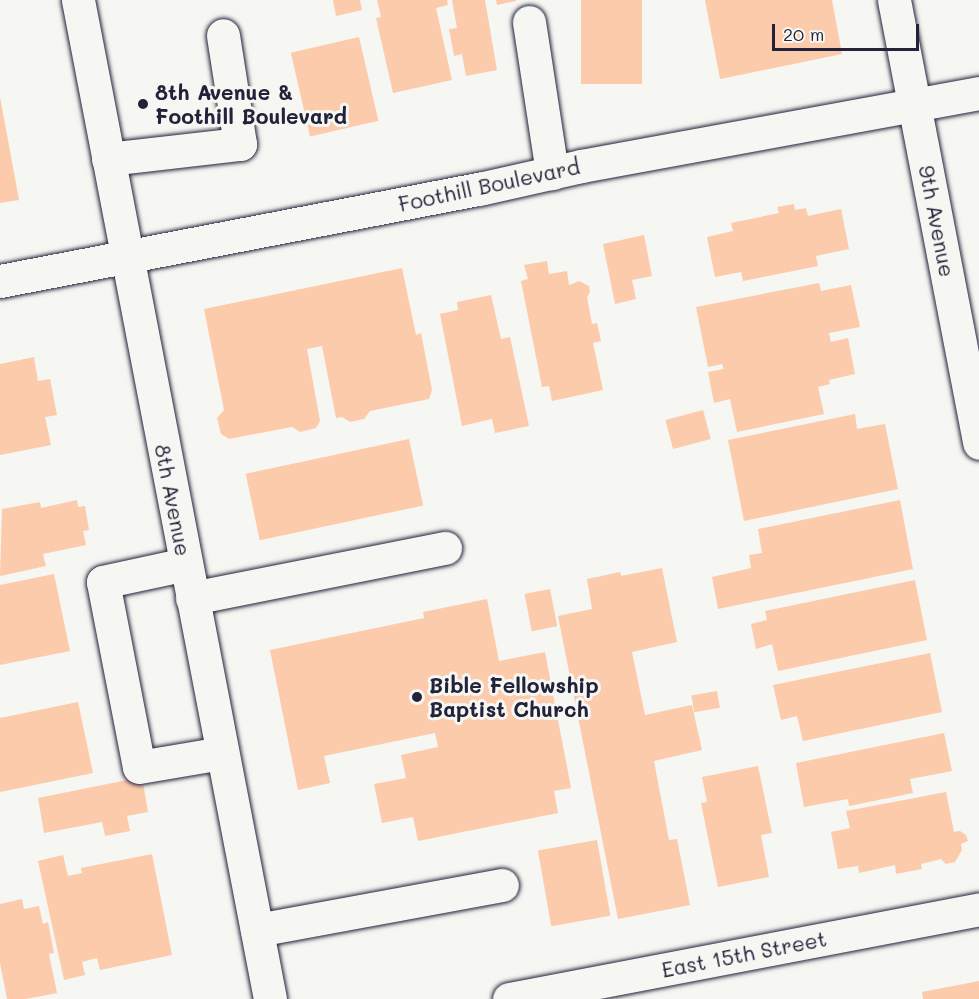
<!DOCTYPE html>
<style>
body{margin:0}
#map{position:relative;width:979px;height:999px;overflow:hidden;background:#f6f6f2;font-family:Mali,sans-serif}
div>[style]{position:absolute}
.building>*{inset:0;background:#fccbab;transform-origin:0 0}
.roads{filter:drop-shadow(0 0 2px #22223b) drop-shadow(0 0 2px #22223b)}
.minor>*{height:33px;margin:-16.5px;padding:0 16.5px;transform-origin:16.5px;border-radius:16.5px;background:#f6f6f2}
.major>*{height:33px;margin:-16.5px;padding:0 16.5px;transform-origin:16.5px;border-radius:16.5px;background:#f6f6f2}
.dots>*{width:16px;height:16px;translate:-50% -50%;box-sizing:border-box;border:3px solid #f6f6f2;border-radius:50%}
span{translate:-50% -50%;white-space:nowrap;text-align:center;line-height:1.15;-webkit-text-stroke:6px #f6f6f2;paint-order:stroke}
.poi-label{font-size:21px;color:#22223b;font-weight:700}
.left{translate:0 -50%;text-align:left}
.street-label{font-size:21px;color:#22223b}
.scale{position:absolute;left:772px;top:24px;width:147px;height:27px;box-sizing:border-box;border:3px solid #22223b;border-top:0;padding-left:8px;font-size:18px;line-height:21px;white-space:nowrap;color:#22223b;-webkit-text-stroke:4px #f6f6f2;paint-order:stroke}
</style>
<div id="map">
<div class="building">
<div style="clip-path:polygon(333px 0,360px 0,362px 10px,336px 16px)"></div>
<div style="clip-path:polygon(377px 0,447px 0,448px 5px,436px 8px,452px 80px,393px 93px,376px 18px,381px 17px)"></div>
<div style="clip-path:polygon(452px 0,485px 0,497px 70px,466px 76px,462px 54px,454px 56px,449px 29px,457px 28px)"></div>
<div style="clip-path:polygon(496px 0,516px 0,516px 1px,497px 5px)"></div>
<div style="left:581px;top:0;width:61px;height:84px"></div>
<div style="clip-path:polygon(705px 0,832px 0,842px 54px,720px 79px)"></div>
<div style="left:359px;top:37px;width:86px;height:70px;rotate:77deg"></div>
<div style="clip-path:polygon(0 97px,19px 200px,0 203px)"></div>
<div style="clip-path:polygon(794px 204px,795px 210px,806px 208px,808px 216px,841px 209px,849px 249px,816px 256px,818px 266px,743px 281px,741px 272px,715px 277px,707px 237px,733px 231px,731px 223px,779px 213px,777px 207px)"></div>
<div style="clip-path:polygon(644px 235px,652px 276px,632px 280px,636px 299px,615px 304px,603px 244px)"></div>
<div style="clip-path:polygon(547px 261px,549px 274px,567px 271px,569px 285px,579px 281px,589px 286px,590px 292px,587px 297px,592px 324px,597px 323px,601px 341px,593px 343px,603px 390px,552px 401px,549px 386px,542px 387px,521px 281px,528px 279px,524px 265px)"></div>
<div style="clip-path:polygon(402px 268px,416px 335px,421px 333px,432px 390px,429px 399px,370px 411px,364px 419px,350px 422px,342px 417px,336px 418px,322px 346px,307px 349px,320px 421px,316px 428px,300px 432px,292px 427px,229px 439px,221px 434px,217px 418px,224px 410px,204px 309px)"></div>
<div style="clip-path:polygon(819px 283px,821px 291px,851px 285px,860px 327px,829px 333px,831px 342px,848px 338px,855px 374px,829px 380px,830px 384px,818px 387px,824px 414px,737px 432px,730px 399px,714px 403px,708px 372px,724px 369px,722px 364px,708px 367px,696px 307px)"></div>
<div style="clip-path:polygon(491px 295px,501px 339px,510px 337px,529px 426px,495px 433px,492px 419px,462px 426px,440px 314px,458px 310px,457px 302px)"></div>
<div style="clip-path:polygon(34px 357px,38px 381px,50px 379px,57px 415px,45px 417px,51px 445px,0 455px,0 364px)"></div>
<div style="left:703px;top:410px;width:30px;height:39px;rotate:75deg"></div>
<div style="clip-path:polygon(855px 414px,857px 429px,885px 424px,898px 489px,744px 521px,728px 440px)"></div>
<div style="left:409px;top:439px;width:68px;height:167px;rotate:78deg"></div>
<div style="clip-path:polygon(77px 500px,78px 507px,85px 506px,89px 530px,83px 531px,86px 545px,43px 554px,46px 566px,0 576px,2px 509px,40px 502px,41px 508px)"></div>
<div style="clip-path:polygon(900px 500px,913px 569px,718px 609px,712px 577px,751px 568px,749px 555px,762px 553px,758px 529px)"></div>
<div style="clip-path:polygon(662px 568px,677px 642px,632px 652px,645px 715px,692px 705px,702px 750px,654px 761px,669px 840px,677px 839px,690px 905px,618px 919px,558px 616px,592px 609px,587px 579px,620px 572px,621px 576px)"></div>
<div style="clip-path:polygon(54px 574px,70px 651px,0 665px,0 585px)"></div>
<div style="clip-path:polygon(915px 580px,927px 640px,778px 671px,772px 644px,756px 649px,751px 624px,767px 620px,765px 611px)"></div>
<div style="left:550px;top:589px;width:38px;height:26px;rotate:79deg"></div>
<div style="clip-path:polygon(487px 599px,499px 661px,545px 652px,571px 788px,554px 791px,558px 813px,418px 841px,413px 817px,382px 823px,374px 784px,406px 778px,401px 755px,438px 747px,435px 733px,324px 756px,330px 783px,298px 790px,270px 650px,424px 618px,423px 612px)"></div>
<div style="clip-path:polygon(930px 653px,942px 712px,803px 741px,797px 716px,781px 720px,773px 685px)"></div>
<div style="left:717px;top:691px;width:17px;height:26px;rotate:80deg"></div>
<div style="clip-path:polygon(78px 702px,93px 773px,0 792px,0 718px)"></div>
<div style="clip-path:polygon(944px 733px,952px 771px,910px 779px,913px 793px,849px 806px,848px 799px,804px 807px,796px 763px)"></div>
<div style="clip-path:polygon(758px 766px,772px 833px,761px 835px,769px 877px,718px 887px,701px 803px,707px 802px,702px 777px)"></div>
<div style="clip-path:polygon(142px 777px,148px 812px,127px 816px,130px 831px,105px 836px,102px 822px,44px 833px,38px 798px)"></div>
<div style="clip-path:polygon(946px 792px,954px 832px,960px 831px,966px 835px,968px 841px,961px 844px,962px 850px,955px 862px,946px 864px,941px 859px,921px 864px,922px 869px,896px 874px,895px 865px,859px 873px,858px 866px,838px 869px,831px 832px,850px 828px,846px 811px)"></div>
<div style="left:597px;top:840px;width:77px;height:60px;rotate:80deg"></div>
<div style="clip-path:polygon(152px 854px,172px 955px,100px 970px,97px 958px,82px 962px,85px 975px,64px 980px,38px 861px,63px 855px,68px 876px,82px 873px,81px 868px)"></div>
<div style="clip-path:polygon(22px 899px,24px 909px,39px 906px,43px 924px,48px 922px,54px 953px,49px 954px,57px 993px,26px 999px,7px 999px,0 963px,0 904px)"></div>
<div style="clip-path:polygon(979px 981px,979px 999px,923px 999px,922px 992px)"></div>
</div>
<div class="roads">
<div class="minor">
<div style="left:78px;top:0;width:1017px;rotate:79.12deg"></div>
<div style="left:894px;top:0;width:451px;rotate:79.1deg"></div>
<div style="left:529px;top:22px;width:153px;rotate:81.3deg"></div>
<div style="left:108px;top:159px;width:133px;rotate:-6.5deg"></div>
<div style="left:240px;top:144px;width:110px;rotate:-98.9deg"></div>
<div style="left:186px;top:564px;width:85px;rotate:167.8deg"></div>
<div style="left:103px;top:582px;width:188px;rotate:79deg"></div>
<div style="left:139px;top:767px;width:84px;rotate:-9.6deg"></div>
<div style="left:192px;top:598px;width:258px;rotate:-11.2deg"></div>
<div style="left:257px;top:930px;width:249px;rotate:-10.4deg"></div>
</div>
<div class="major">
<div style="left:0;top:281px;width:488px;rotate:-10.9deg"></div>
<div style="left:479px;top:189px;width:105px;rotate:-12.7deg"></div>
<div style="left:581px;top:166px;width:405px;rotate:-10.4deg"></div>
<div style="left:509px;top:999px;width:479px;rotate:-10.8deg"></div>
</div>
</div>
<div class="dots">
<div style="left:143px;top:104px;background:#22223b"></div>
<div style="left:417px;top:697px;background:#22223b"></div>
</div>
<div class="poi-label">
<span class="left" style="left:155px;top:104px">8th Avenue &amp;<br>Foothill Boulevard</span>
<span class="left" style="left:429px;top:697px">Bible Fellowship<br>Baptist Church</span>
</div>
<div class="street-label">
<span style="left:489px;top:185px;rotate:-12deg">Foothill Boulevard</span>
<span style="left:937px;top:221px;rotate:79deg">9th Avenue</span>
<span style="left:173px;top:500px;rotate:79deg">8th Avenue</span>
<span style="left:744px;top:954px;rotate:-11deg">East 15th Street</span>
</div>
<div class="scale">20 m</div>
</div>
